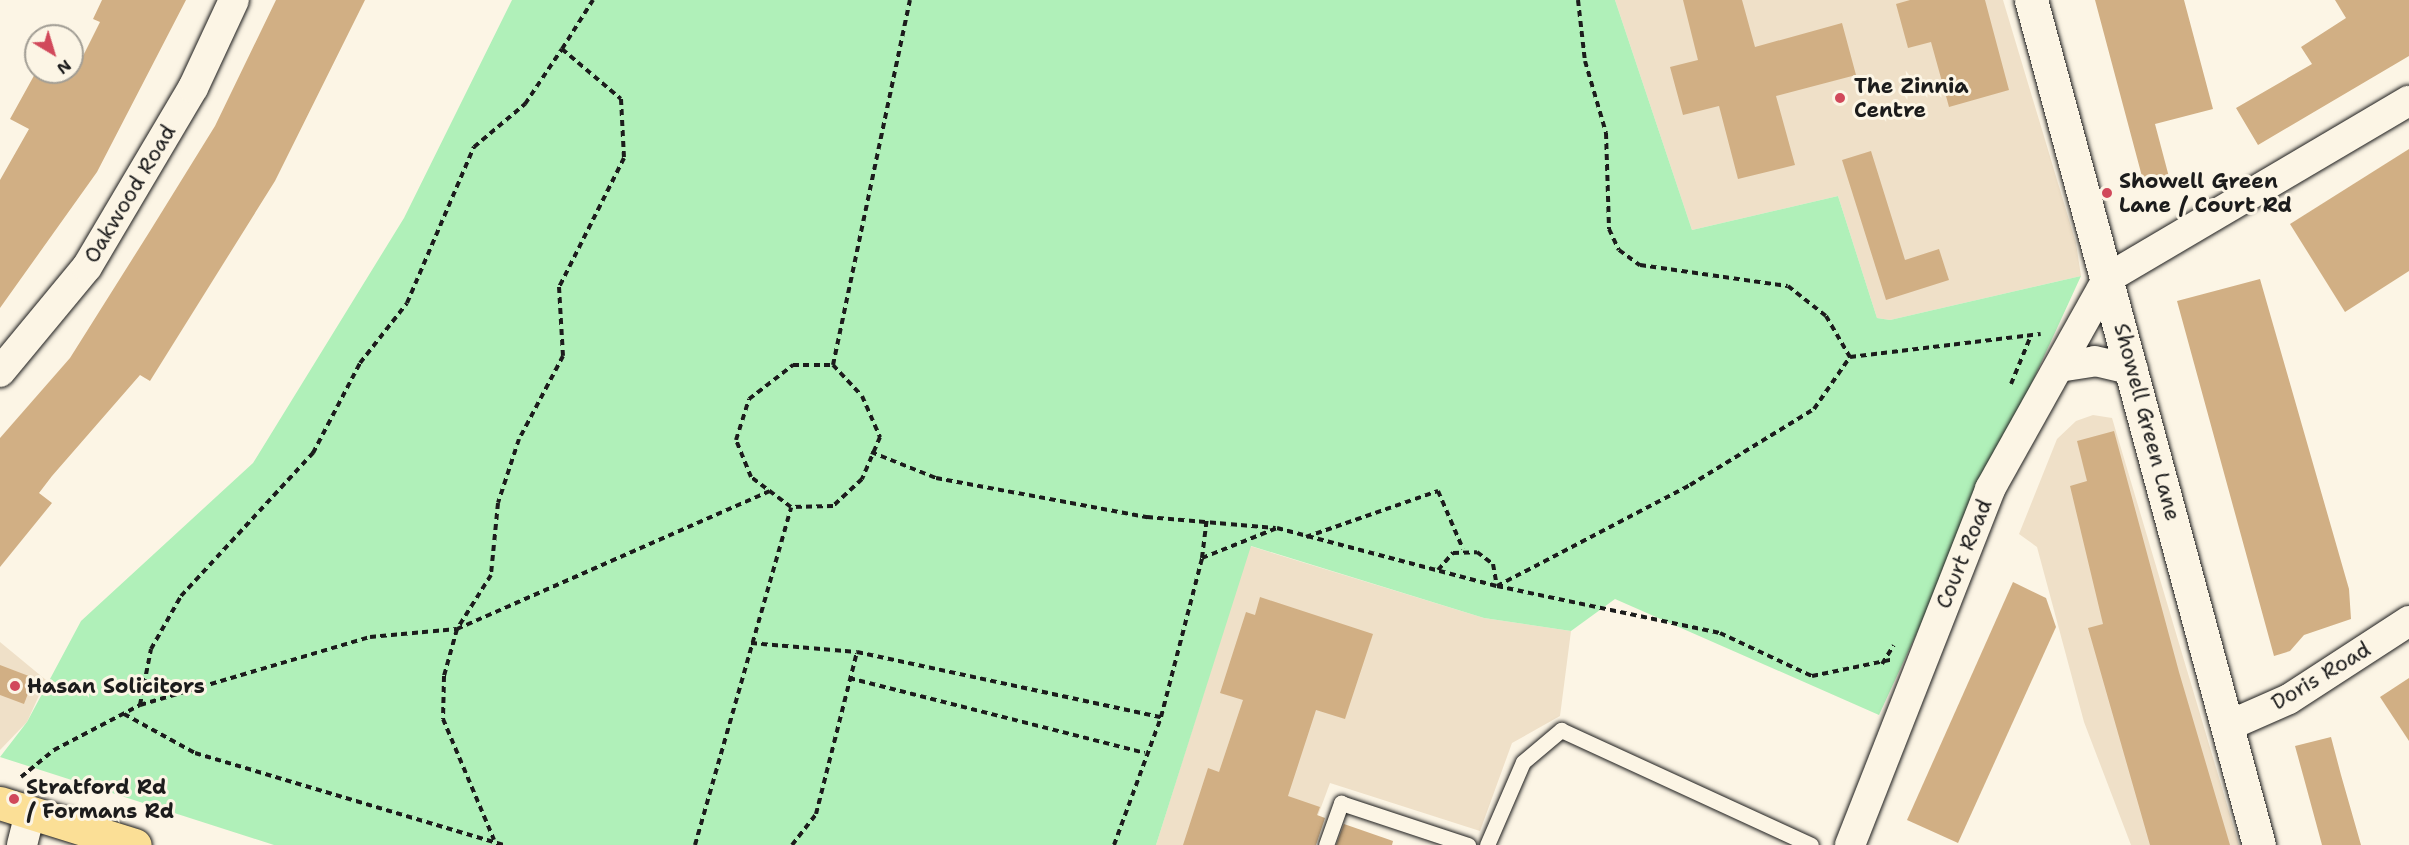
<!DOCTYPE html>
<style>
body{margin:0}
#map{position:relative;width:2409px;height:845px;overflow:hidden;background:#fcf5e5;font-family:"Shantell Sans",sans-serif}
div>[style]{position:absolute}
.built>*{inset:0;background:#efe0c8}
.green>*{inset:0;background:#b0f0b9}
.building>*{inset:0;background:#d1af84}
.path>*{height:4px;margin-top:-2px;transform-origin:0;background:repeating-linear-gradient(90deg,#1c1c1c 0 6px,transparent 0 10.5px)}
.roads{filter:drop-shadow(0 0 2px #1c1c1c) drop-shadow(0 0 2px #1c1c1c)}
.lane>*{height:15px;margin:-7.5px;padding:0 7.5px;transform-origin:7.5px;border-radius:7.5px;background:#fcf5e5}
.street>*{height:30px;margin:-15px;padding:0 15px;transform-origin:15px;border-radius:15px;background:#fcf5e5}
.secondary>*{height:33px;margin:-16.5px;padding:0 16.5px;transform-origin:16.5px;border-radius:16.5px;background:#fcf5e5}
.highway>*{height:33px;margin:-16.5px;padding:0 16.5px;transform-origin:16.5px;border-radius:16.5px;background:#fbdf96}
.dots>*{width:16px;height:16px;translate:-50% -50%;box-sizing:border-box;border:3px solid #fcf5e5;border-radius:50%}
span{translate:-50% -50%;white-space:nowrap;text-align:center;line-height:1.15;-webkit-text-stroke:6px #fcf5e5;paint-order:stroke}
.poi-label{font-size:21px;color:#1c1c1c;font-weight:700}
.left{translate:0 -50%;text-align:left}
.street-label{font-size:21px;color:#1c1c1c}
.north{position:absolute;left:24px;top:24px;width:60px;height:60px;box-sizing:border-box;background:#fcf5e5;border:2px solid #a29e95;border-radius:50%;rotate:142deg;font-size:16px;font-weight:700;line-height:24px;text-align:center;color:#1c1c1c}
.north::after{content:'';display:block;margin:auto;width:21px;height:27px;background:#d1495b;clip-path:polygon(50% 0,100% 100%,50% 72%,0 100%)}
</style>
<div id="map">
<div class="built">
<div style="clip-path:polygon(1615px 0,2003px 0,2076px 243px,2081px 276px,1890px 320px,1877px 318px,1838px 196px,1692px 230px)"></div>
<div style="clip-path:polygon(2093px 415px,2112px 418px,2239px 845px,2131px 845px,2084px 722px,2037px 547px,2019px 534px,2057px 439px,2076px 421px)"></div>
<div style="clip-path:polygon(1250px 546px,1484px 618px,1571px 631px,1560px 716px,1512px 743px,1480px 831px,1330px 783px,1307px 845px,1156px 845px)"></div>
<div style="clip-path:polygon(0 642px,46px 680px,27px 722px,0 750px)"></div>
</div>
<div class="green">
<div style="clip-path:polygon(512px 0,1615px 0,1692px 230px,1838px 196px,1877px 318px,1890px 320px,2081px 276px,1879px 715px,1615px 599px,1571px 631px,1484px 618px,1251px 546px,1156px 845px,274px 845px,0 757px,27px 722px,81px 621px,253px 463px,404px 218px)"></div>
</div>
<div class="building">
<div style="clip-path:polygon(102px 0,186px 0,97px 172px,0 308px,0 180px,29px 129px,10px 119px,36px 72px,75px 72px,100px 22px,93px 19px)"></div>
<div style="clip-path:polygon(276px 0,365px 0,275px 181px,150px 381px,140px 375px,52px 476px,39px 493px,52px 503px,0 567px,0 438px,70px 358px,150px 231px,215px 126px)"></div>
<div style="clip-path:polygon(1683px 0,1742px 0,1755px 47px,1842px 23px,1856px 75px,1776px 96px,1795px 165px,1738px 179px,1719px 106px,1683px 115px,1670px 67px,1698px 60px)"></div>
<div style="clip-path:polygon(1910px 0,1985px 0,2009px 90px,1949px 107px,1931px 42px,1908px 48px,1896px 4px)"></div>
<div style="clip-path:polygon(2095px 0,2184px 0,2213px 109px,2155px 124px,2169px 177px,2144px 184px)"></div>
<div style="clip-path:polygon(2335px 0,2409px 0,2409px 56px,2258px 145px,2236px 108px,2312px 64px,2301px 47px,2346px 18px)"></div>
<div style="clip-path:polygon(2409px 149px,2409px 271px,2345px 312px,2290px 224px)"></div>
<div style="clip-path:polygon(1871px 151px,1905px 260px,1939px 249px,1949px 280px,1886px 300px,1842px 160px)"></div>
<div style="clip-path:polygon(2260px 279px,2349px 589px,2351px 619px,2304px 635px,2290px 651px,2274px 656px,2177px 301px)"></div>
<div style="clip-path:polygon(2114px 431px,2179px 672px,2230px 845px,2150px 845px,2088px 628px,2103px 624px,2070px 486px,2087px 481px,2077px 441px)"></div>
<div style="clip-path:polygon(2013px 582px,2046px 598px,2056px 627px,1958px 843px,1907px 820px)"></div>
<div style="clip-path:polygon(1260px 597px,1373px 634px,1345px 719px,1316px 710px,1288px 796px,1320px 807px,1317px 815px,1325px 818px,1316px 845px,1183px 845px,1208px 768px,1219px 772px,1243px 700px,1220px 693px,1246px 612px,1255px 615px)"></div>
<div style="clip-path:polygon(0 665px,34px 678px,24px 704px,0 695px)"></div>
<div style="clip-path:polygon(2409px 678px,2409px 741px,2380px 697px)"></div>
<div style="clip-path:polygon(2331px 737px,2341px 775px,2361px 845px,2322px 845px,2303px 775px,2295px 746px)"></div>
<div style="clip-path:polygon(1344px 824px,1393px 841px,1392px 845px,1336px 845px)"></div>
</div>
<div class="path">
<div style="left:1578px;top:0;width:61px;rotate:83.5deg"></div>
<div style="left:1585px;top:61px;width:75px;rotate:73.7deg"></div>
<div style="left:1606px;top:133px;width:96px;rotate:88.2deg"></div>
<div style="left:1609px;top:229px;width:23px;rotate:65deg"></div>
<div style="left:1619px;top:250px;width:26px;rotate:36deg"></div>
<div style="left:1640px;top:265px;width:149px;rotate:8.1deg"></div>
<div style="left:1788px;top:286px;width:48px;rotate:38.3deg"></div>
<div style="left:1826px;top:316px;width:48px;rotate:59.7deg"></div>
<div style="left:1850px;top:357px;width:192px;rotate:-6.9deg"></div>
<div style="left:562px;top:49px;width:58px;rotate:-57.7deg"></div>
<div style="left:793px;top:365px;width:40px"></div>
<div style="left:833px;top:365px;width:42px;rotate:46.9deg"></div>
<div style="left:862px;top:396px;width:45px;rotate:66.3deg"></div>
<div style="left:880px;top:437px;width:46px;rotate:113.2deg"></div>
<div style="left:862px;top:479px;width:40px;rotate:137deg"></div>
<div style="left:833px;top:506px;width:42px;rotate:178.6deg"></div>
<div style="left:791px;top:507px;width:50px;rotate:-143.1deg"></div>
<div style="left:751px;top:477px;width:40px;rotate:-112deg"></div>
<div style="left:736px;top:440px;width:43px;rotate:-72.4deg"></div>
<div style="left:749px;top:399px;width:56px;rotate:-37.7deg"></div>
<div style="left:833px;top:365px;width:373px;rotate:-78.1deg"></div>
<div style="left:2011px;top:384px;width:50px;rotate:-67.6deg"></div>
<div style="left:871px;top:452px;width:70px;rotate:21.8deg"></div>
<div style="left:936px;top:478px;width:215px;rotate:10.5deg"></div>
<div style="left:1147px;top:517px;width:129px;rotate:4.9deg"></div>
<div style="left:1306px;top:537px;width:140px;rotate:-19.2deg"></div>
<div style="left:1438px;top:491px;width:63px;rotate:66.7deg"></div>
<div style="left:1202px;top:558px;width:39px;rotate:-83deg"></div>
<div style="left:1438px;top:570px;width:23px;rotate:-49deg"></div>
<div style="left:1453px;top:553px;width:24px;rotate:-2deg"></div>
<div style="left:1477px;top:552px;width:20px;rotate:37deg"></div>
<div style="left:1493px;top:564px;width:22px;rotate:80deg"></div>
<div style="left:1497px;top:586px;width:218px;rotate:-27.6deg"></div>
<div style="left:1690px;top:485px;width:145px;rotate:-31.5deg"></div>
<div style="left:1814px;top:409px;width:63px;rotate:-55.3deg"></div>
<div style="left:751px;top:643px;width:106px;rotate:4.9deg"></div>
<div style="left:1882px;top:664px;width:22px;rotate:-58deg"></div>
<div style="left:849px;top:678px;width:305px;rotate:14.2deg"></div>
<div style="left:140px;top:705px;width:57px;rotate:-78.9deg"></div>
<div style="left:151px;top:649px;width:61px;rotate:-60.5deg"></div>
<div style="left:181px;top:596px;width:195px;rotate:-47.3deg"></div>
<div style="left:313px;top:453px;width:102px;rotate:-62.4deg"></div>
<div style="left:360px;top:363px;width:76px;rotate:-51.9deg"></div>
<div style="left:407px;top:303px;width:170px;rotate:-66.8deg"></div>
<div style="left:474px;top:147px;width:67px;rotate:-40.1deg"></div>
<div style="left:525px;top:104px;width:66px;rotate:-56.1deg"></div>
<div style="left:562px;top:49px;width:77px;rotate:40.3deg"></div>
<div style="left:621px;top:99px;width:59px;rotate:87.1deg"></div>
<div style="left:624px;top:158px;width:144px;rotate:116.7deg"></div>
<div style="left:559px;top:287px;width:69px;rotate:86.7deg"></div>
<div style="left:563px;top:356px;width:94px;rotate:117.9deg"></div>
<div style="left:519px;top:439px;width:67px;rotate:108.2deg"></div>
<div style="left:498px;top:503px;width:72px;rotate:95.6deg"></div>
<div style="left:491px;top:575px;width:64px;rotate:122.2deg"></div>
<div style="left:457px;top:629px;width:49px;rotate:105.5deg"></div>
<div style="left:444px;top:676px;width:43px;rotate:91.3deg"></div>
<div style="left:443px;top:719px;width:131px;rotate:67.1deg"></div>
<div style="left:124px;top:714px;width:81px;rotate:28.8deg"></div>
<div style="left:195px;top:753px;width:322px;rotate:16.6deg"></div>
<div style="left:21px;top:777px;width:43px;rotate:-39.3deg"></div>
<div style="left:54px;top:750px;width:97px;rotate:-27.6deg"></div>
<div style="left:140px;top:705px;width:240px;rotate:-16.5deg"></div>
<div style="left:370px;top:637px;width:87px;rotate:-5.3deg"></div>
<div style="left:457px;top:629px;width:342px;rotate:-23.8deg"></div>
<div style="left:695px;top:845px;width:351px;rotate:-74.1deg"></div>
<div style="left:792px;top:845px;width:39px;rotate:-52deg"></div>
<div style="left:816px;top:814px;width:167px;rotate:-75.8deg"></div>
<div style="left:857px;top:652px;width:311px;rotate:12.1deg"></div>
<div style="left:1114px;top:845px;width:136px;rotate:-69.8deg"></div>
<div style="left:1161px;top:717px;width:164px;rotate:-75.5deg"></div>
<div style="left:1202px;top:558px;width:81px;rotate:-21.8deg"></div>
<div style="left:1277px;top:528px;width:228px;rotate:14.8deg"></div>
<div style="left:1497px;top:586px;width:228px;rotate:11.9deg"></div>
<div style="left:1720px;top:633px;width:102px;rotate:25.1deg"></div>
<div style="left:1812px;top:676px;width:80px;rotate:-11.6deg"></div>
</div>
<div class="roads">
<div class="lane">
<div style="left:1326px;top:845px;width:45px;rotate:-70.3deg"></div>
<div style="left:1341px;top:803px;width:134px;rotate:18.3deg"></div>
<div style="left:1487px;top:845px;width:90px;rotate:-66.6deg"></div>
<div style="left:1523px;top:762px;width:50px;rotate:-40.1deg"></div>
<div style="left:1561px;top:730px;width:275px;rotate:24.7deg"></div>
</div>
<div class="street">
<div style="left:2059px;top:367px;width:36px;rotate:-9deg"></div>
<div style="left:2095px;top:361px;width:39px;rotate:13deg"></div>
<div style="left:0;top:372px;width:136px;rotate:-50.4deg"></div>
<div style="left:87px;top:267px;width:208px;rotate:-59.4deg"></div>
<div style="left:193px;top:88px;width:97px;rotate:-65deg"></div>
<div style="left:2230px;top:725px;width:64px;rotate:-23.8deg"></div>
<div style="left:2289px;top:699px;width:143px;rotate:-33deg"></div>
<div style="left:22px;top:845px;width:34px;rotate:-76deg"></div>
<div style="left:1850px;top:845px;width:383px;rotate:-68.5deg"></div>
<div style="left:1990px;top:489px;width:242px;rotate:-60.8deg"></div>
<div style="left:2108px;top:278px;width:349px;rotate:-30.5deg"></div>
</div>
<div class="secondary">
<div style="left:2031px;top:0;width:875px;rotate:74.9deg"></div>
</div>
<div class="highway">
<div style="left:0;top:803px;width:141px;rotate:17.3deg"></div>
</div>
</div>
<div class="dots">
<div style="left:1840px;top:98px;background:#d1495b"></div>
<div style="left:2107px;top:193px;background:#d1495b"></div>
<div style="left:15px;top:686px;background:#d1495b"></div>
<div style="left:14px;top:799px;background:#d1495b"></div>
</div>
<div class="poi-label">
<span class="left" style="left:1854px;top:98px">The Zinnia<br>Centre</span>
<span class="left" style="left:2119px;top:193px">Showell Green<br>Lane / Court Rd</span>
<span class="left" style="left:27px;top:686px">Hasan Solicitors</span>
<span class="left" style="left:26px;top:799px">Stratford Rd<br>/ Formans Rd</span>
</div>
<div class="street-label">
<span style="left:130px;top:194px;rotate:-59deg">Oakwood Road</span>
<span style="left:2147px;top:422px;rotate:75deg">Showell Green Lane</span>
<span style="left:1964px;top:554px;rotate:-68deg">Court Road</span>
<span style="left:2321px;top:676px;rotate:-31deg">Doris Road</span>
</div>
<div class="north">N</div>
</div>
